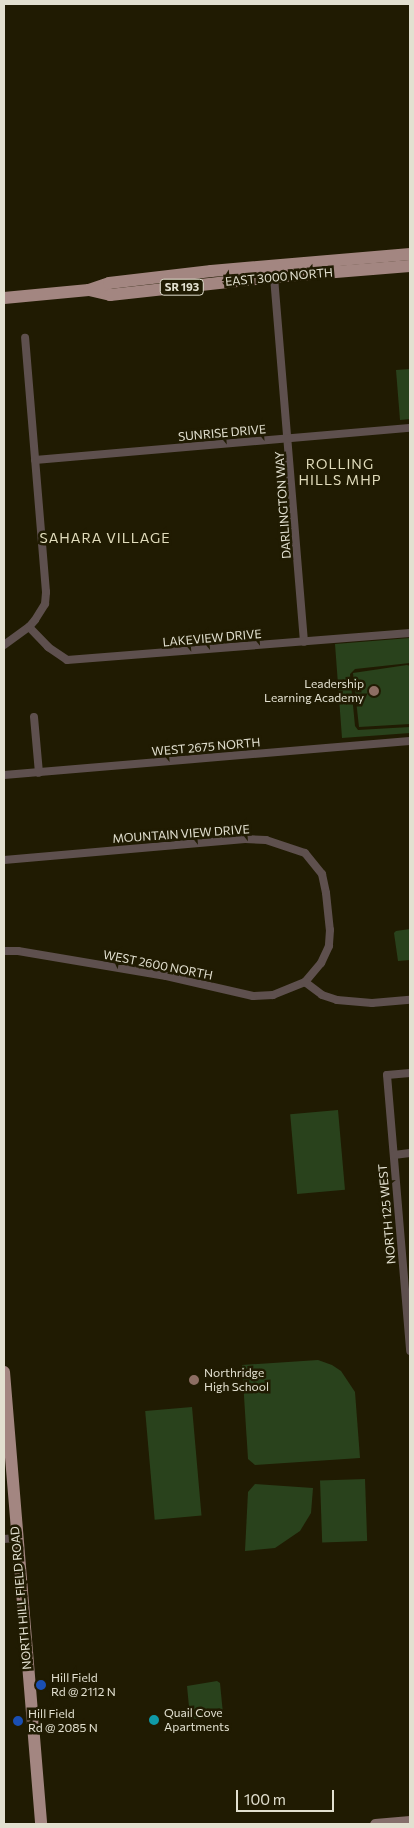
<!DOCTYPE html>
<style>
body{margin:0}
#map{position:relative;width:414px;height:1828px;overflow:hidden;background:#201b02;font-family:Commissioner,sans-serif}
div>[style]{position:absolute}
.green>*{inset:0;background:#29421c;transform-origin:0 0}
.minor>*{height:8px;margin:-4px;padding:0 4px;transform-origin:4px;border-radius:4px;background:#5e504e}
.secondary>*{height:11px;margin:-5.5px;padding:0 5.5px;transform-origin:5.5px;border-radius:5.5px;background:#856e6b}
.primary>*{height:12px;margin:-6px;padding:0 6px;transform-origin:6px;border-radius:6px;background:#a38681}
.dots>*{width:14px;height:14px;translate:-50% -50%;box-sizing:border-box;border:2px solid #201b02;border-radius:50%}
span{translate:-50% -50%;white-space:nowrap;text-align:center;line-height:1.15;-webkit-text-stroke:5px #201b02;paint-order:stroke}
.shield-label span{padding:1px 4px;background:#201b02;border:1px solid;border-radius:4px;-webkit-text-stroke-width:0}
.shield-label{font-size:11px;color:#e2e0d0;font-weight:700}
.street-label{font-size:12px;color:#e2e0d0}
.poi-label{font-size:12px;color:#e2e0d0}
.right{translate:-100% -50%;text-align:right}
.left{translate:0 -50%;text-align:left}
.neighbourhood-label{font-size:14px;color:#e1dcbc;letter-spacing:1px}
.frame{position:absolute;inset:0;border:5px solid #e2e0d0;pointer-events:none}
.scale{position:absolute;left:236px;top:1790px;width:98px;height:22px;box-sizing:border-box;border:2px solid #e2e0d0;border-top:0;padding-left:6px;font-size:15px;line-height:18px;white-space:nowrap;color:#e2e0d0;-webkit-text-stroke:4px #201b02;paint-order:stroke}
</style>
<div id="map">
<div class="green">
<div style="clip-path:polygon(410px 369px,410px 419px,400px 420px,396px 370px)"></div>
<div style="clip-path:polygon(410px 638px,410px 663px,355px 669px,350px 674px,355px 726px,358px 730px,410px 727px,410px 733px,342px 738px,335px 644px)"></div>
<div style="clip-path:polygon(407px 665px,410px 666px,410px 724px,359px 727px,353px 673px)"></div>
<div style="clip-path:polygon(410px 929px,410px 960px,398px 961px,394px 933px,396px 931px)"></div>
<div style="left:338px;top:1110px;width:80px;height:48px;rotate:85deg"></div>
<div style="clip-path:polygon(318px 1360px,332px 1365px,341px 1371px,355px 1392px,360px 1458px,255px 1465px,248px 1459px,242px 1365px)"></div>
<div style="left:192px;top:1407px;width:109px;height:47px;rotate:85deg"></div>
<div style="left:365px;top:1479px;width:62px;height:45px;rotate:88deg"></div>
<div style="clip-path:polygon(255px 1484px,313px 1488px,311px 1513px,300px 1531px,275px 1548px,245px 1551px,248px 1492px)"></div>
<div style="clip-path:polygon(217px 1681px,220px 1683px,223px 1714px,220px 1717px,192px 1719px,190px 1717px,187px 1686px)"></div>
</div>
<div class="minor">
<div style="left:274px;top:277px;width:366px;rotate:85.3deg"></div>
<div style="left:35px;top:460px;width:376px;rotate:-4.9deg"></div>
<div style="left:29px;top:627px;width:28px;rotate:46deg"></div>
<div style="left:48px;top:647px;width:23px;rotate:34deg"></div>
<div style="left:67px;top:660px;width:344px;rotate:-4.5deg"></div>
<div style="left:4px;top:645px;width:31px;rotate:-36deg"></div>
<div style="left:29px;top:627px;width:9px;rotate:-49deg"></div>
<div style="left:35px;top:620px;width:19px;rotate:-58deg"></div>
<div style="left:45px;top:604px;width:12px;rotate:-85deg"></div>
<div style="left:46px;top:592px;width:255px;rotate:-94.7deg"></div>
<div style="left:34px;top:717px;width:56px;rotate:84.9deg"></div>
<div style="left:4px;top:775px;width:407px;rotate:-4.8deg"></div>
<div style="left:4px;top:860px;width:242px;rotate:-5deg"></div>
<div style="left:245px;top:839px;width:21px;rotate:3deg"></div>
<div style="left:266px;top:840px;width:41px;rotate:18.4deg"></div>
<div style="left:305px;top:853px;width:27px;rotate:51deg"></div>
<div style="left:322px;top:874px;width:19px;rotate:78deg"></div>
<div style="left:326px;top:893px;width:37px;rotate:84deg"></div>
<div style="left:330px;top:930px;width:16px;rotate:94deg"></div>
<div style="left:329px;top:946px;width:19px;rotate:115deg"></div>
<div style="left:321px;top:963px;width:25px;rotate:130deg"></div>
<div style="left:305px;top:982px;width:35px;rotate:158deg"></div>
<div style="left:273px;top:995px;width:20px;rotate:177deg"></div>
<div style="left:253px;top:996px;width:89px;rotate:-167.1deg"></div>
<div style="left:166px;top:976px;width:150px;rotate:-170.4deg"></div>
<div style="left:18px;top:951px;width:14px;rotate:180deg"></div>
<div style="left:305px;top:982px;width:21px;rotate:37deg"></div>
<div style="left:322px;top:995px;width:16px;rotate:18deg"></div>
<div style="left:337px;top:1000px;width:35px;rotate:5deg"></div>
<div style="left:372px;top:1003px;width:38px;rotate:-5deg"></div>
<div style="left:410px;top:1073px;width:23px;rotate:175deg"></div>
<div style="left:387px;top:1075px;width:277px;rotate:85.2deg"></div>
<div style="left:394px;top:1155px;width:16px;rotate:-7deg"></div>
<div style="left:4px;top:1539px;width:12px;rotate:-5deg"></div>
</div>
<div class="secondary">
<div style="left:375px;top:1824px;width:35px;rotate:-5deg"></div>
</div>
<div class="primary">
<div style="left:89px;top:290px;width:22px;rotate:13deg"></div>
<div style="left:110px;top:295px;width:165px;rotate:-6.3deg"></div>
<div style="left:274px;top:277px;width:136px;rotate:-4.6deg"></div>
<div style="left:4px;top:298px;width:85px;rotate:-5.4deg"></div>
<div style="left:89px;top:290px;width:21px;rotate:-19deg"></div>
<div style="left:109px;top:283px;width:103px;rotate:-6.7deg"></div>
<div style="left:211px;top:271px;width:200px;rotate:-4.9deg"></div>
<div style="left:4px;top:1372px;width:454px;rotate:85.3deg"></div>
</div>
<div class="dots">
<div style="left:374px;top:691px;background:#8d6e63"></div>
<div style="left:194px;top:1380px;background:#8d6e63"></div>
<div style="left:41px;top:1685px;background:#1a4fb4"></div>
<div style="left:154px;top:1720px;background:#0f9aa8"></div>
<div style="left:18px;top:1721px;background:#1a4fb4"></div>
</div>
<div class="shield-label">
<span style="left:182px;top:287px">SR 193</span>
</div>
<div class="street-label">
<span style="left:279px;top:277px;rotate:-5deg">EAST 3000 NORTH</span>
<span style="left:222px;top:433px;rotate:-5deg">SUNRISE DRIVE</span>
<span style="left:283px;top:505px;rotate:-94deg">DARLINGTON WAY</span>
<span style="left:212px;top:638px;rotate:-5deg">LAKEVIEW DRIVE</span>
<span style="left:206px;top:747px;rotate:-5deg">WEST 2675 NORTH</span>
<span style="left:181px;top:834px;rotate:-4deg">MOUNTAIN VIEW DRIVE</span>
<span style="left:158px;top:965px;rotate:11deg">WEST 2600 NORTH</span>
<span style="left:387px;top:1214px;rotate:-95deg">NORTH 125 WEST</span>
<span style="left:21px;top:1598px;rotate:-95deg">NORTH HILL FIELD ROAD</span>
</div>
<div class="poi-label">
<span class="right" style="left:364px;top:691px">Leadership<br>Learning Academy</span>
<span class="left" style="left:204px;top:1380px">Northridge<br>High School</span>
<span class="left" style="left:51px;top:1685px">Hill Field<br>Rd @ 2112 N</span>
<span class="left" style="left:164px;top:1720px">Quail Cove<br>Apartments</span>
<span class="left" style="left:28px;top:1721px">Hill Field<br>Rd @ 2085 N</span>
</div>
<div class="neighbourhood-label">
<span style="left:340px;top:472px">ROLLING<br>HILLS MHP</span>
<span style="left:105px;top:538px">SAHARA VILLAGE</span>
</div>
<div class="frame"></div>
<div class="scale">100 m</div>
</div>
